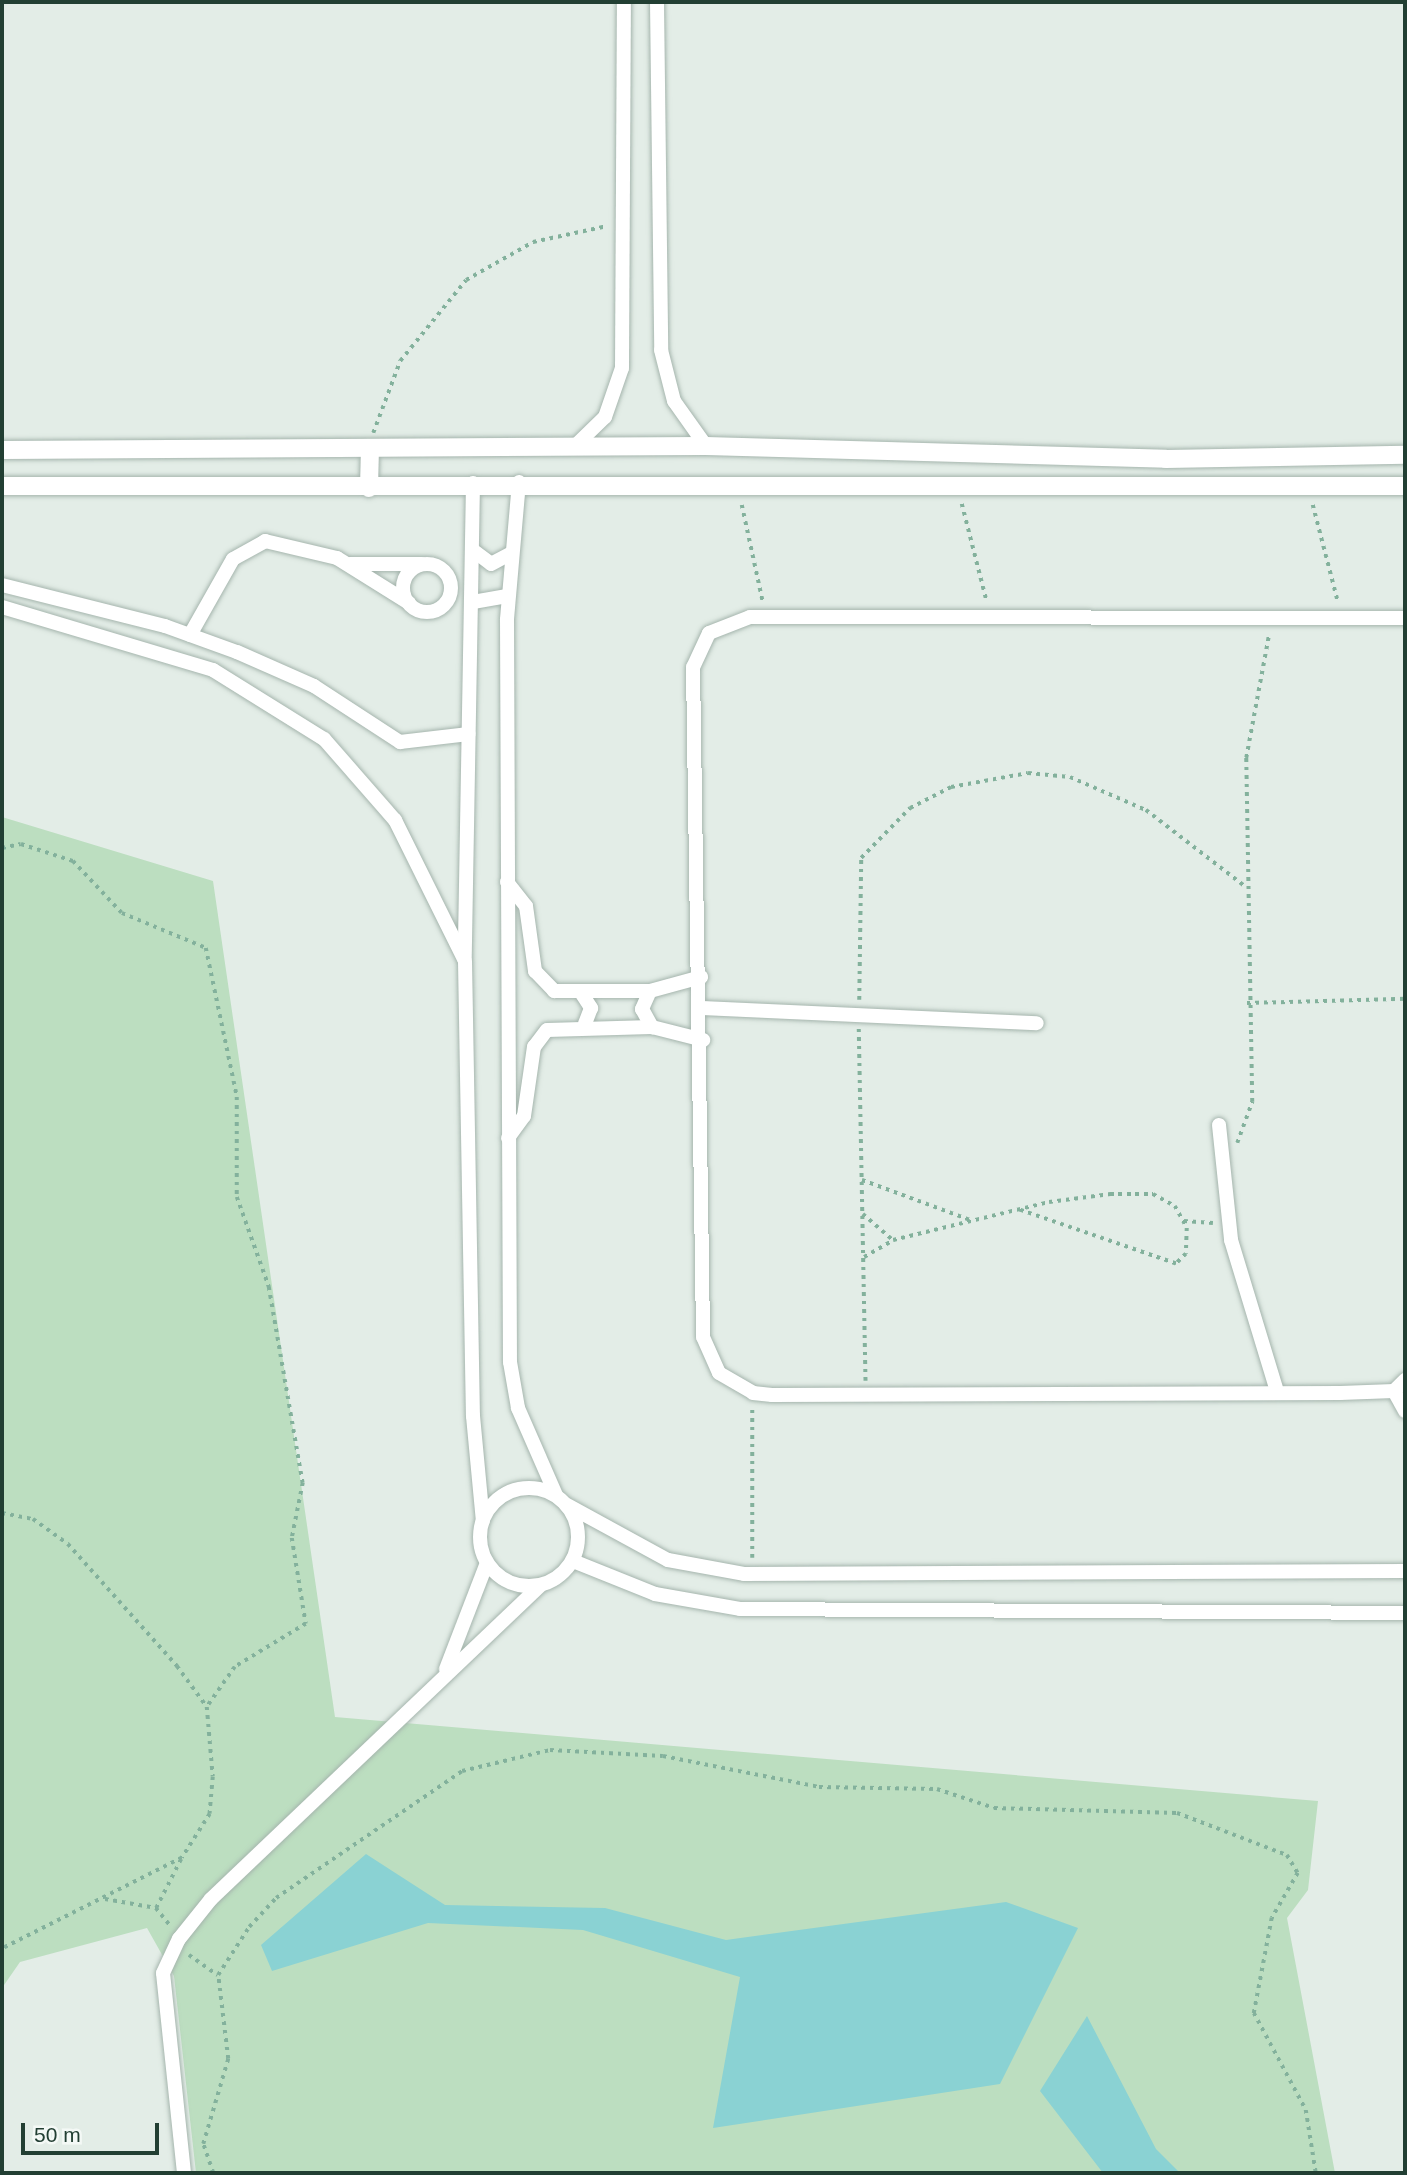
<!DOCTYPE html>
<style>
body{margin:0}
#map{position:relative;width:1407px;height:2175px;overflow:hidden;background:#e3ede7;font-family:Arial,sans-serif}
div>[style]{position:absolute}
.green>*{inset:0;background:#bcdec0}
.water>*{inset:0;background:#8ad2d3}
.path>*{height:3.5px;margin-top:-1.75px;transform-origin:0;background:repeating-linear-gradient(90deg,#83b19c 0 3.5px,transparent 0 8.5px)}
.roads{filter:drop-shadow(0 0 2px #a5b5ad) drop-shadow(0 0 2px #a5b5ad)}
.minor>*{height:14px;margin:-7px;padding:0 7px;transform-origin:7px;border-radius:7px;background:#fff}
.minor>.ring{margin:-7px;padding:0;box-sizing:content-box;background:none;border:14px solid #fff;border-radius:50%}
.tertiary>*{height:18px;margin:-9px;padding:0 9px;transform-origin:9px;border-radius:9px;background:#fff}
span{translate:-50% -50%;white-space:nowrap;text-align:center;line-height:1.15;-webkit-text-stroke:7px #f4f9f6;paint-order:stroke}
.frame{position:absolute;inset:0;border:4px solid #223f33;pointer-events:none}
.scale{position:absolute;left:21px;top:2123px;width:138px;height:32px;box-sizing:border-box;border:4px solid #223f33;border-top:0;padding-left:9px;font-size:21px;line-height:24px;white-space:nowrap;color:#223f33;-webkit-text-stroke:5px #f4f9f6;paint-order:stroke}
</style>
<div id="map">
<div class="green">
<div style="clip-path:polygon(2px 817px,213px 881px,335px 1717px,1318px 1801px,1308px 1890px,1287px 1918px,1335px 2173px,196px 2173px,174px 1976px,147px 1928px,20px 1962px,2px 1988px)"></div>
</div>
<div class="water">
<div style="clip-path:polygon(366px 1854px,445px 1905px,605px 1908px,726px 1940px,1006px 1902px,1078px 1928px,1000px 2084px,713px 2128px,740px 1977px,583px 1930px,428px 1923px,272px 1971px,261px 1945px)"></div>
<div style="clip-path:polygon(1087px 2016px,1156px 2149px,1180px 2173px,1103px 2173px,1040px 2091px)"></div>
</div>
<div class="path">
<div style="left:373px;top:433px;width:77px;rotate:-69.4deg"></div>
<div style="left:400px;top:361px;width:104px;rotate:-50.8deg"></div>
<div style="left:466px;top:280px;width:77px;rotate:-29.6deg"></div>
<div style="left:533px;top:242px;width:76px;rotate:-12.2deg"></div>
<div style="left:962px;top:504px;width:101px;rotate:75.7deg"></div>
<div style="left:742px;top:505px;width:99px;rotate:77.8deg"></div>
<div style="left:1313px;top:505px;width:100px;rotate:75.5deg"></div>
<div style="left:2px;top:848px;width:19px;rotate:-12deg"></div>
<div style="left:21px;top:844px;width:55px;rotate:18.1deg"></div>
<div style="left:73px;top:861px;width:71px;rotate:46.7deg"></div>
<div style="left:122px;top:913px;width:91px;rotate:22.6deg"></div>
<div style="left:206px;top:948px;width:152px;rotate:78.2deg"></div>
<div style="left:237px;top:1097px;width:100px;rotate:90deg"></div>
<div style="left:237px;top:1197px;width:96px;rotate:70.4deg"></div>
<div style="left:269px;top:1287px;width:199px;rotate:80.2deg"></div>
<div style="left:303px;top:1483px;width:56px;rotate:101.3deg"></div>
<div style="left:292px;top:1538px;width:87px;rotate:80.8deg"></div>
<div style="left:306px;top:1624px;width:83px;rotate:148.8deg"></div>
<div style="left:235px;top:1667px;width:49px;rotate:125deg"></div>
<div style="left:859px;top:1000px;width:142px;rotate:-89.2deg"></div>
<div style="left:861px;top:858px;width:70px;rotate:-45.6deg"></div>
<div style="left:910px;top:808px;width:46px;rotate:-27.1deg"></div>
<div style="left:951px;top:787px;width:78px;rotate:-10.3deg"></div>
<div style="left:1028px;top:773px;width:42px;rotate:5.4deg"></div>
<div style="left:1070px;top:777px;width:83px;rotate:23.5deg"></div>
<div style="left:1146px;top:810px;width:126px;rotate:37.6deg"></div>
<div style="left:1247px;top:1003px;width:158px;rotate:-1.5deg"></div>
<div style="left:859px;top:1029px;width:352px;rotate:88.9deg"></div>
<div style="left:1237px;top:1143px;width:44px;rotate:-69.9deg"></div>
<div style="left:1252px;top:1102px;width:344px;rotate:-91deg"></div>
<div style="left:1246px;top:758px;width:126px;rotate:-79.5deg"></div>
<div style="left:862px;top:1180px;width:115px;rotate:20.3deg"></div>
<div style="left:863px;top:1214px;width:40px;rotate:41deg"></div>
<div style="left:1184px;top:1221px;width:29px;rotate:4deg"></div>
<div style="left:864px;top:1257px;width:34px;rotate:-30deg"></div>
<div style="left:893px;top:1240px;width:161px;rotate:-13.7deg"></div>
<div style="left:1049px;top:1202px;width:62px;rotate:-7.5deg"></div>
<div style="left:1110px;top:1194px;width:43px"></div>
<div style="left:1153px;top:1194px;width:25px;rotate:29deg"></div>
<div style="left:1175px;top:1206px;width:25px;rotate:61deg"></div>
<div style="left:1187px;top:1228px;width:26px;rotate:92deg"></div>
<div style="left:1186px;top:1254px;width:14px;rotate:135deg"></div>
<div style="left:1176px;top:1264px;width:166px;rotate:-161deg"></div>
<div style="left:2px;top:1513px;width:32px;rotate:11deg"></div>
<div style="left:33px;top:1519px;width:43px;rotate:35.5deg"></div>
<div style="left:68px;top:1544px;width:164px;rotate:48.2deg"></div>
<div style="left:177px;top:1666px;width:51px;rotate:53.8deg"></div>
<div style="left:207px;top:1707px;width:70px;rotate:85.1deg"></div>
<div style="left:213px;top:1777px;width:37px;rotate:95deg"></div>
<div style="left:210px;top:1814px;width:52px;rotate:122.5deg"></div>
<div style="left:182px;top:1858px;width:202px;rotate:153.2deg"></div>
<div style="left:752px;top:1558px;width:150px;rotate:-90deg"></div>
<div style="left:105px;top:1899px;width:52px;rotate:10deg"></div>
<div style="left:156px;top:1908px;width:55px;rotate:-63deg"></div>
<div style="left:156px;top:1908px;width:22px;rotate:51deg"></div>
<div style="left:189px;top:1955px;width:35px;rotate:35deg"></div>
<div style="left:213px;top:2173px;width:31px;rotate:-109deg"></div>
<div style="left:203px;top:2144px;width:89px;rotate:-73.6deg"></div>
<div style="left:228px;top:2059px;width:85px;rotate:-96.8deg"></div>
<div style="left:218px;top:1975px;width:57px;rotate:-57.1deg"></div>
<div style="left:249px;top:1927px;width:40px;rotate:-47deg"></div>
<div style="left:276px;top:1898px;width:225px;rotate:-34.3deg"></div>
<div style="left:462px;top:1771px;width:90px;rotate:-13.4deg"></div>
<div style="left:550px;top:1750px;width:113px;rotate:3deg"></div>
<div style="left:663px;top:1756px;width:159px;rotate:11.2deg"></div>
<div style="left:819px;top:1787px;width:118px;rotate:1deg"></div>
<div style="left:937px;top:1789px;width:60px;rotate:18.4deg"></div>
<div style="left:994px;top:1808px;width:183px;rotate:1.6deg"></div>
<div style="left:1177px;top:1813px;width:118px;rotate:20.9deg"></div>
<div style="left:1287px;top:1855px;width:21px;rotate:59deg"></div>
<div style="left:1298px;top:1873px;width:52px;rotate:120deg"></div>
<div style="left:1272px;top:1918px;width:97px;rotate:100.7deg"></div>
<div style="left:1254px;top:2013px;width:110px;rotate:61.8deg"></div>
<div style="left:1306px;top:2110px;width:64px;rotate:81deg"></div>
</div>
<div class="roads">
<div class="minor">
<div style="left:657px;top:2px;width:348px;rotate:89.3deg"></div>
<div style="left:661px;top:350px;width:53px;rotate:75.7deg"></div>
<div style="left:674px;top:401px;width:55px;rotate:54.6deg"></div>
<div style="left:574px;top:447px;width:43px;rotate:-44.1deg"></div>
<div style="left:605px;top:417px;width:52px;rotate:-70.9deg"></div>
<div style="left:622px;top:368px;width:366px;rotate:-89.7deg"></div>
<div style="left:519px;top:482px;width:139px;rotate:95deg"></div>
<div style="left:507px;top:620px;width:742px;rotate:89.77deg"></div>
<div style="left:510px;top:1362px;width:47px;rotate:80.1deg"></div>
<div style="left:518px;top:1408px;width:95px;rotate:66.4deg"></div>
<div style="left:473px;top:483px;width:478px;rotate:91deg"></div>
<div style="left:465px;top:961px;width:455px;rotate:89deg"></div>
<div style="left:473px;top:1416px;width:105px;rotate:84.6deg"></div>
<div style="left:474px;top:551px;width:21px;rotate:37deg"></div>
<div style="left:491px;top:564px;width:21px;rotate:-28deg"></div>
<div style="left:350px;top:564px;width:72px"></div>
<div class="ring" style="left:403px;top:564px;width:34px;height:34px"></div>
<div style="left:2px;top:585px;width:168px;rotate:14.1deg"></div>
<div style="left:165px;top:626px;width:77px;rotate:19.9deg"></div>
<div style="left:237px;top:652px;width:84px;rotate:23.8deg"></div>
<div style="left:314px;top:686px;width:103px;rotate:33.1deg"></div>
<div style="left:400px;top:742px;width:69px;rotate:-6.6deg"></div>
<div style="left:473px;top:602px;width:36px;rotate:-10deg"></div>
<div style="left:2px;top:607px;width:220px;rotate:16.6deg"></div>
<div style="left:213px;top:670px;width:131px;rotate:31.9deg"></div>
<div style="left:324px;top:739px;width:108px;rotate:48.8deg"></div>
<div style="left:395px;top:820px;width:155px;rotate:63.6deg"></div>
<div style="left:1405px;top:618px;width:655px;rotate:-179.91deg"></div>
<div style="left:750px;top:617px;width:44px;rotate:158.7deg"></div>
<div style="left:709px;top:633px;width:38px;rotate:115deg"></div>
<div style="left:693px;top:667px;width:670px;rotate:89.14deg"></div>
<div style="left:703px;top:1337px;width:39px;rotate:66deg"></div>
<div style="left:719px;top:1373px;width:39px;rotate:30deg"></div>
<div style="left:753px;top:1393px;width:19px;rotate:6deg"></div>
<div style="left:772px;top:1395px;width:568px;rotate:-0.2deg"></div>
<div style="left:1340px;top:1393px;width:54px;rotate:-2.1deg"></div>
<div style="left:1394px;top:1391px;width:16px;rotate:-45deg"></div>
<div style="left:190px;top:635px;width:87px;rotate:-60.5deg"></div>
<div style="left:233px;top:559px;width:37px;rotate:-29deg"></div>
<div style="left:265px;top:541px;width:74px;rotate:13.3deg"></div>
<div style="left:337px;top:558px;width:85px;rotate:32deg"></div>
<div style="left:507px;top:882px;width:31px;rotate:52deg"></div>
<div style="left:526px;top:906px;width:66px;rotate:82.1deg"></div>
<div style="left:535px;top:971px;width:28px;rotate:46deg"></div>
<div style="left:554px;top:991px;width:96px"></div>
<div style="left:650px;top:991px;width:53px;rotate:-15.4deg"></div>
<div style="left:650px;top:991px;width:20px;rotate:114deg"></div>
<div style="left:642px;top:1009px;width:21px;rotate:61deg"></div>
<div style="left:582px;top:994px;width:17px;rotate:57deg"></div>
<div style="left:591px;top:1008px;width:17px;rotate:111deg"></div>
<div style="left:702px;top:1008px;width:335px;rotate:2.6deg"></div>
<div style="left:1219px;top:1125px;width:116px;rotate:84deg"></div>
<div style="left:1231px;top:1240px;width:155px;rotate:73.1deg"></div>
<div style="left:508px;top:1138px;width:27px;rotate:-54deg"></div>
<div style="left:524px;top:1116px;width:70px;rotate:-81.8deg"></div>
<div style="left:534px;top:1047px;width:21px;rotate:-53deg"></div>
<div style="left:547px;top:1030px;width:105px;rotate:-1.6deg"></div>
<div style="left:652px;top:1027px;width:53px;rotate:14.3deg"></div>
<div style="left:1394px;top:1391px;width:23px;rotate:61deg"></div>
<div class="ring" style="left:480px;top:1488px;width:84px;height:84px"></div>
<div style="left:567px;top:1505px;width:115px;rotate:28.6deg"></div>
<div style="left:668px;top:1560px;width:77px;rotate:10.4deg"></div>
<div style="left:744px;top:1574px;width:661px;rotate:-0.26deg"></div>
<div style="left:573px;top:1561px;width:88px;rotate:21.9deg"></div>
<div style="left:655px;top:1594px;width:86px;rotate:10deg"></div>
<div style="left:740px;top:1609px;width:665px;rotate:0.34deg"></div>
<div style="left:446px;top:1669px;width:114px;rotate:-68.9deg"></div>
<div style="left:184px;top:2173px;width:201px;rotate:-96deg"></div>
<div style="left:163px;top:1973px;width:38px;rotate:-65deg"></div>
<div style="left:179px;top:1939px;width:51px;rotate:-51.3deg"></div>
<div style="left:211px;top:1899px;width:454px;rotate:-43.6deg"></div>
</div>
<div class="tertiary">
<div style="left:2px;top:450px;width:704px;rotate:-0.33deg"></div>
<div style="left:706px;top:446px;width:460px;rotate:1.6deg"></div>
<div style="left:1166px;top:459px;width:239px;rotate:-1deg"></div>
<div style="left:2px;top:486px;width:1403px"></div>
<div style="left:369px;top:488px;width:40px;rotate:-88.6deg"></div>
</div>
</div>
<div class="frame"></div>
<div class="scale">50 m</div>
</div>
